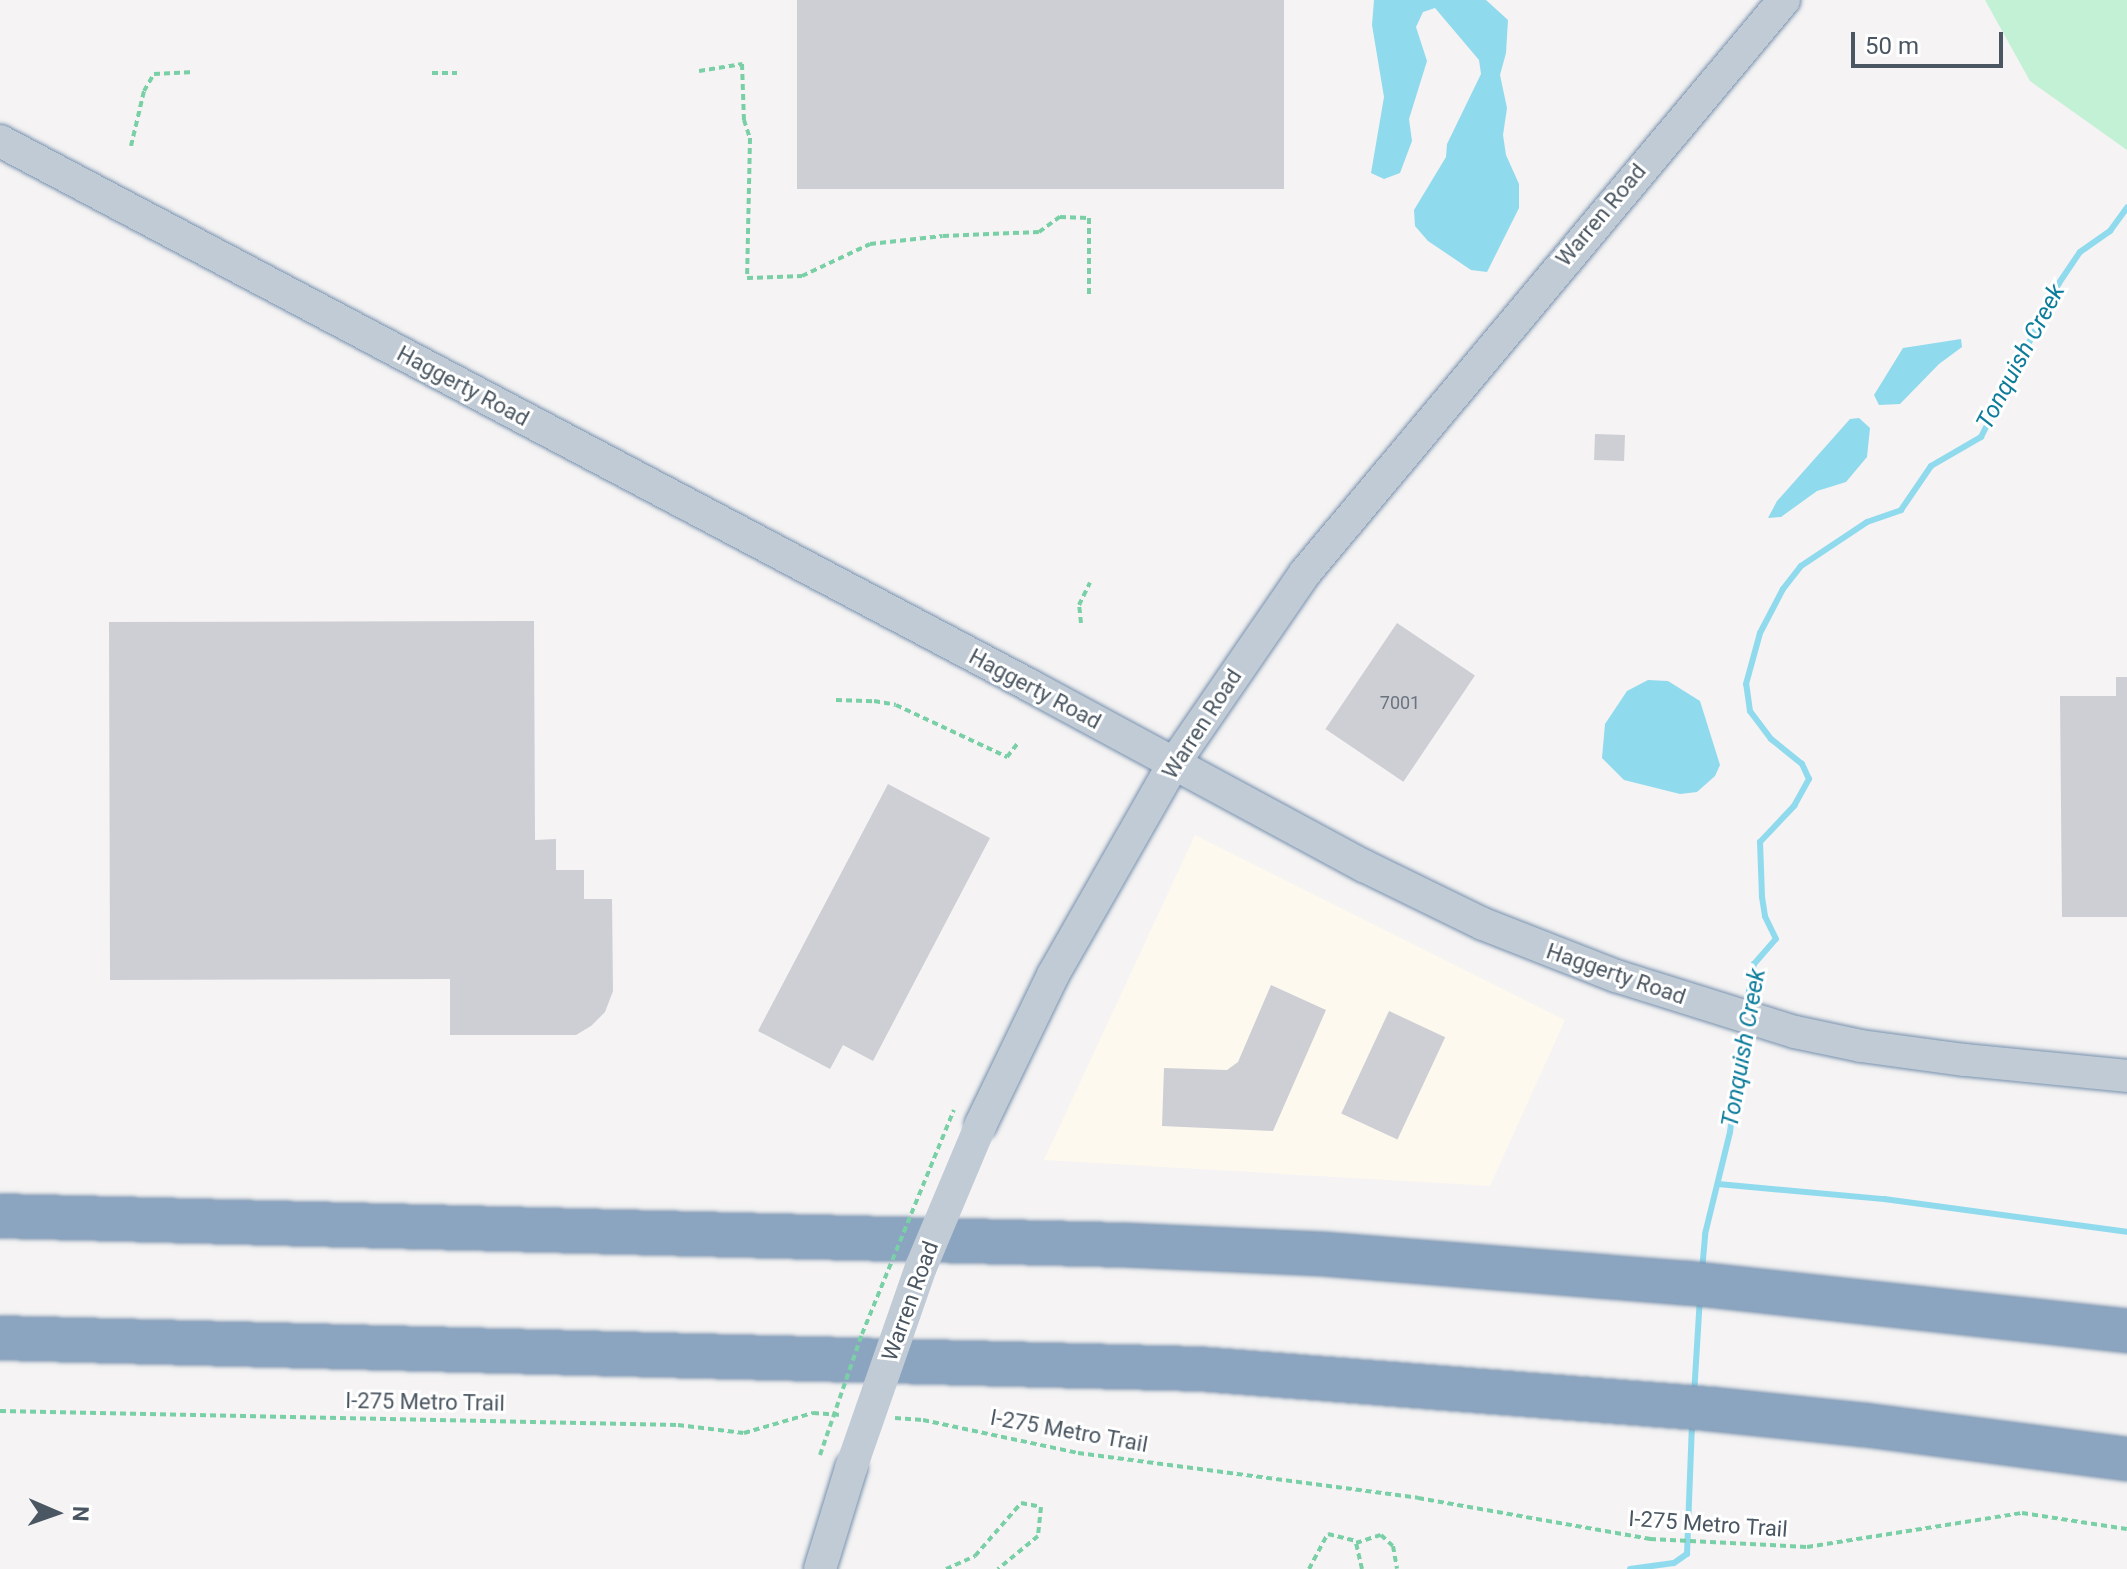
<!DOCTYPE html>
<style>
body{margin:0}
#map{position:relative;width:2127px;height:1569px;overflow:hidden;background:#f5f3f3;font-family:Roboto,sans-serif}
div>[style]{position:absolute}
.commercial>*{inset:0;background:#fdf9ef}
.green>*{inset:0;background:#c3f1d5}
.water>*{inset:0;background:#90daee}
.stream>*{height:6px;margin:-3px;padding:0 3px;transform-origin:3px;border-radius:3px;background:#90daee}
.building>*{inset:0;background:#cdcfd5;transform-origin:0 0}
.path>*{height:4px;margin-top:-2px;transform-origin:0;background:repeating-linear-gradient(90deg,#7ad0a6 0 6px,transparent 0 10px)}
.roads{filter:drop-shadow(0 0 2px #7690ad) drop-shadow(0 0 2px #7690ad)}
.secondary>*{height:32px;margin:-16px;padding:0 16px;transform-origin:16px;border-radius:16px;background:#c1cbd6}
.motorway>*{height:42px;margin:-21px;padding:0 21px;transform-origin:21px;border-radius:21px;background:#8ba5c1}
.path-bridge>*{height:4px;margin-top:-2px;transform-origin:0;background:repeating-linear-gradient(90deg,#7ad0a6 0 6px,transparent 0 10px)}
.secondary-bridge>*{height:32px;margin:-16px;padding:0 16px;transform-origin:16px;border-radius:16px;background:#c1cbd6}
span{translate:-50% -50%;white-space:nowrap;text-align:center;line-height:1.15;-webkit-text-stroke:6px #fff;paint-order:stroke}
.number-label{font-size:18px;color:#6b747e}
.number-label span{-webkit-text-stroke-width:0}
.street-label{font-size:22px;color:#4a5661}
.water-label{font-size:24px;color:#0c7c9b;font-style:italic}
.north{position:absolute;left:16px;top:1473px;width:80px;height:80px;-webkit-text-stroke:6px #fff;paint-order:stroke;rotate:92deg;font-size:22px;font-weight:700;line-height:32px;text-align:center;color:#4a5661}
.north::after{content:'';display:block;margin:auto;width:28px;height:36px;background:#4a5661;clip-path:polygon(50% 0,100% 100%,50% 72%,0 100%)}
.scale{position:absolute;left:1851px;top:32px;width:152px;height:36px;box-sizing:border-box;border:4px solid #4a5661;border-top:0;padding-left:10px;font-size:24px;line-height:28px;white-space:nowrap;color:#4a5661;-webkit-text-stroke:6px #fff;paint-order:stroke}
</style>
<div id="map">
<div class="commercial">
<div style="clip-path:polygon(1195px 835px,1565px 1020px,1490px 1186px,1044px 1160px)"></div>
</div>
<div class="green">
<div style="clip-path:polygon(1985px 0,2127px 0,2127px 150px,2030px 81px)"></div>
</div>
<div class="water">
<div style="clip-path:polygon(1374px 0,1486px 0,1508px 20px,1506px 53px,1500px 75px,1507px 108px,1503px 135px,1506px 155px,1519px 184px,1519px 208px,1487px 272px,1471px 270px,1428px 241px,1415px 226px,1414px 210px,1446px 157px,1447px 144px,1481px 74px,1479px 60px,1435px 8px,1423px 12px,1416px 27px,1427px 61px,1409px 119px,1412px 141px,1400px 173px,1384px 179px,1371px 173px,1384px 97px,1372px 25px)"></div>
<div style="clip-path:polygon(1961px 339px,1962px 347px,1939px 364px,1900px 404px,1879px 405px,1874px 395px,1903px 348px)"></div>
<div style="clip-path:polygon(1859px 418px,1870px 428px,1867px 457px,1846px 482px,1817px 491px,1781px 517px,1768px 518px,1777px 501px,1850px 419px)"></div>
<div style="clip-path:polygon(1648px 680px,1668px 681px,1700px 701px,1720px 765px,1715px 776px,1697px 792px,1680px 794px,1624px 780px,1602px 758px,1605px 724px,1627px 691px)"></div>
</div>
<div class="stream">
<div style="left:1746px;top:1007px;width:44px;rotate:-79.5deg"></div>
<div style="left:1754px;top:964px;width:33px;rotate:-49deg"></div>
<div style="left:1776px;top:939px;width:25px;rotate:-116deg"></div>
<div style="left:1765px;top:916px;width:20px;rotate:-99deg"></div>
<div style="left:1762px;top:896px;width:54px;rotate:-92.1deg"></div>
<div style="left:1760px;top:842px;width:50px;rotate:-46.6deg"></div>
<div style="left:1794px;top:806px;width:31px;rotate:-61deg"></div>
<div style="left:1809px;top:779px;width:17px;rotate:-115deg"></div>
<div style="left:1802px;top:764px;width:40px;rotate:-141deg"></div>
<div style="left:1771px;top:739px;width:35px;rotate:-127deg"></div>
<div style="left:1750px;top:711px;width:27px;rotate:-98deg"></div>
<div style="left:1746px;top:684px;width:53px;rotate:-74.6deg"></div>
<div style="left:1760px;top:633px;width:50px;rotate:-62.4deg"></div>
<div style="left:1783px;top:589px;width:29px;rotate:-52deg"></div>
<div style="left:1801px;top:566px;width:79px;rotate:-33.7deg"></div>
<div style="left:1867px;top:522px;width:36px;rotate:-19deg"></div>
<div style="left:1901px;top:510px;width:53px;rotate:-55.7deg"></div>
<div style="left:1931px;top:466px;width:58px;rotate:-30.1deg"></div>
<div style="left:1981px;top:437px;width:173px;rotate:-63.1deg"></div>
<div style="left:2059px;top:283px;width:37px;rotate:-56deg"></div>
<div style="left:2080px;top:252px;width:37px;rotate:-35deg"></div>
<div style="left:2110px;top:231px;width:29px;rotate:-54deg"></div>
<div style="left:1718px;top:1184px;width:167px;rotate:5.2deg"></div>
<div style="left:1884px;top:1199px;width:245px;rotate:7.7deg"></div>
<div style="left:1702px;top:1271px;width:37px;rotate:-85deg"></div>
<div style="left:1705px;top:1234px;width:105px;rotate:-76.2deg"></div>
<div style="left:1730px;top:1132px;width:107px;rotate:-83deg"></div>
<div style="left:1694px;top:1395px;width:97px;rotate:-86.5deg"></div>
<div style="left:1630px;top:1569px;width:44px;rotate:-7.8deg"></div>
<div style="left:1674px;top:1563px;width:16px;rotate:-35deg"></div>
<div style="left:1687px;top:1554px;width:132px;rotate:-87.8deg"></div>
</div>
<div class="building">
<div style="left:797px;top:0;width:487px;height:189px"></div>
<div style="left:1595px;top:434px;width:30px;height:26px;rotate:2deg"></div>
<div style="clip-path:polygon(534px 621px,535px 840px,556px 839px,556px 870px,584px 870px,584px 899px,612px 899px,613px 991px,605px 1012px,591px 1026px,576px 1035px,450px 1035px,450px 979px,110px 980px,109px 622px)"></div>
<div style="left:1397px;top:623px;width:94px;height:128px;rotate:34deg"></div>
<div style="clip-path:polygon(2116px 677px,2127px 677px,2127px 917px,2062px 917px,2060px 696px,2116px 696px)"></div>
<div style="clip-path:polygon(888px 784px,990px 838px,873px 1061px,843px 1045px,830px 1069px,758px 1031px)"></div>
<div style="clip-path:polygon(1271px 985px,1326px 1010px,1273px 1131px,1162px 1126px,1164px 1068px,1227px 1070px,1238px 1062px)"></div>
<div style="left:1389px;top:1011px;width:62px;height:113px;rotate:25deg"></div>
</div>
<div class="path">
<div style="left:699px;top:71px;width:44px;rotate:-9.2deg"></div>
<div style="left:742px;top:64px;width:56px;rotate:88deg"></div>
<div style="left:744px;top:120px;width:19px;rotate:72deg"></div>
<div style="left:750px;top:138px;width:140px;rotate:91.2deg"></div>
<div style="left:747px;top:278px;width:55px;rotate:-2.1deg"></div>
<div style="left:802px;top:276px;width:75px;rotate:-25.2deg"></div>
<div style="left:870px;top:244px;width:73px;rotate:-6.3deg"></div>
<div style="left:943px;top:236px;width:96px;rotate:-2.4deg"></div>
<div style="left:1039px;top:232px;width:26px;rotate:-36deg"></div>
<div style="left:1060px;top:217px;width:29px;rotate:2deg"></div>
<div style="left:1089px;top:218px;width:80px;rotate:90deg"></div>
<div style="left:432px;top:73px;width:25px"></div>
<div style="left:131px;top:146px;width:57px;rotate:-76.7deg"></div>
<div style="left:144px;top:91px;width:20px;rotate:-60deg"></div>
<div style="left:154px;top:74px;width:40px;rotate:-2.9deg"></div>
<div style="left:1081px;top:623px;width:18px;rotate:-96deg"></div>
<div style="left:1079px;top:605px;width:25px;rotate:-64deg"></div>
<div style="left:836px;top:700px;width:38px;rotate:2deg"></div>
<div style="left:874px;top:701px;width:22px;rotate:10deg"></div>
<div style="left:896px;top:705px;width:123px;rotate:25.1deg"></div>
<div style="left:1007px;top:757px;width:18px;rotate:-52deg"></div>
<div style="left:0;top:1411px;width:678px;rotate:1.18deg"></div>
<div style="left:678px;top:1425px;width:66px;rotate:6.9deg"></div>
<div style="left:744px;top:1433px;width:72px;rotate:-16.2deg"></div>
<div style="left:813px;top:1413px;width:29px;rotate:4deg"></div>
<div style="left:895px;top:1418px;width:28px;rotate:4deg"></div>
<div style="left:923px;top:1420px;width:158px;rotate:12deg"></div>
<div style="left:1078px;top:1453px;width:343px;rotate:7.5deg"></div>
<div style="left:1418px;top:1498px;width:236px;rotate:10deg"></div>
<div style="left:1650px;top:1539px;width:157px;rotate:2.9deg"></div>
<div style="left:1807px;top:1547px;width:218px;rotate:-9deg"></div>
<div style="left:2022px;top:1513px;width:106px;rotate:8.7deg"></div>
<div style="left:946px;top:1569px;width:32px;rotate:-24deg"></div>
<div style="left:975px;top:1556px;width:70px;rotate:-49deg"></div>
<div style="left:1021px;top:1503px;width:20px;rotate:11deg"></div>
<div style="left:1041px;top:1507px;width:29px;rotate:96deg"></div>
<div style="left:1038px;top:1536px;width:52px;rotate:140.5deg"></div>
<div style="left:1309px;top:1569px;width:40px;rotate:-62deg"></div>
<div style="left:1328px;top:1534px;width:30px;rotate:14deg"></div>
<div style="left:1362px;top:1569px;width:27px;rotate:-103deg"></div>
<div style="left:1356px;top:1543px;width:26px;rotate:-18deg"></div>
<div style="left:1381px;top:1535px;width:16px;rotate:43deg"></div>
<div style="left:1393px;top:1546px;width:23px;rotate:80deg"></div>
</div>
<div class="roads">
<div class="secondary">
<div style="left:0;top:141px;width:1164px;rotate:27.86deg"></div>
<div style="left:1029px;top:685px;width:381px;rotate:28.4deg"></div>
<div style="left:1364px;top:866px;width:132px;rotate:26deg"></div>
<div style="left:1483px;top:924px;width:143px;rotate:21.4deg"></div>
<div style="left:1616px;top:976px;width:188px;rotate:17.4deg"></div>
<div style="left:1795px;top:1032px;width:67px;rotate:12deg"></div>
<div style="left:1861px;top:1046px;width:105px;rotate:7.7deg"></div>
<div style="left:1965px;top:1060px;width:163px;rotate:5.6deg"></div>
<div style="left:981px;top:1124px;width:165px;rotate:-64.2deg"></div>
<div style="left:1053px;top:975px;width:242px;rotate:-60.3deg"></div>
<div style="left:1173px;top:765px;width:233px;rotate:-55.5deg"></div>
<div style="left:1305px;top:573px;width:747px;rotate:-50.11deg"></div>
<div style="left:820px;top:1569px;width:106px;rotate:-72.9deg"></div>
</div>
<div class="motorway">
<div style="left:0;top:1216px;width:1124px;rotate:1.48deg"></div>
<div style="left:1124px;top:1245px;width:199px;rotate:2.6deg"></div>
<div style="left:1323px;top:1254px;width:365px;rotate:4.6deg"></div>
<div style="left:1687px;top:1283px;width:443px;rotate:6.2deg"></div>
<div style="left:0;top:1338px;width:1200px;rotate:1.48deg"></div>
<div style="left:1200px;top:1369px;width:512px;rotate:4.48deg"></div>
<div style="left:1710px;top:1409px;width:156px;rotate:5.9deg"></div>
<div style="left:1865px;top:1425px;width:264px;rotate:7.4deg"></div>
</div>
</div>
<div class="path-bridge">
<div style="left:820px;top:1455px;width:128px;rotate:-70.9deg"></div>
<div style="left:862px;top:1334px;width:242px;rotate:-67.7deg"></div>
</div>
<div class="secondary-bridge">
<div style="left:851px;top:1468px;width:213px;rotate:-70.8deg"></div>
<div style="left:921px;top:1267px;width:155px;rotate:-67.2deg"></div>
</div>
<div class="number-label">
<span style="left:1400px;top:703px">7001</span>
</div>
<div class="street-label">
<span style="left:1601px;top:215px;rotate:-50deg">Warren Road</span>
<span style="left:463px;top:386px;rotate:28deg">Haggerty Road</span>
<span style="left:1035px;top:689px;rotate:28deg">Haggerty Road</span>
<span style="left:1202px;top:724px;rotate:-57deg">Warren Road</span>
<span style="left:1616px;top:974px;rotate:19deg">Haggerty Road</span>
<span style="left:910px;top:1301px;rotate:-70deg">Warren Road</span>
<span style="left:425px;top:1402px;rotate:1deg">I-275 Metro Trail</span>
<span style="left:1069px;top:1431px;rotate:10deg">I-275 Metro Trail</span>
<span style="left:1708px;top:1524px;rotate:4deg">I-275 Metro Trail</span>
</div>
<div class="water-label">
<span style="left:2021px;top:357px;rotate:-62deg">Tonquish Creek</span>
<span style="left:1744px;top:1048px;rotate:-80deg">Tonquish Creek</span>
</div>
<div class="north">N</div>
<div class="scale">50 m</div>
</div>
